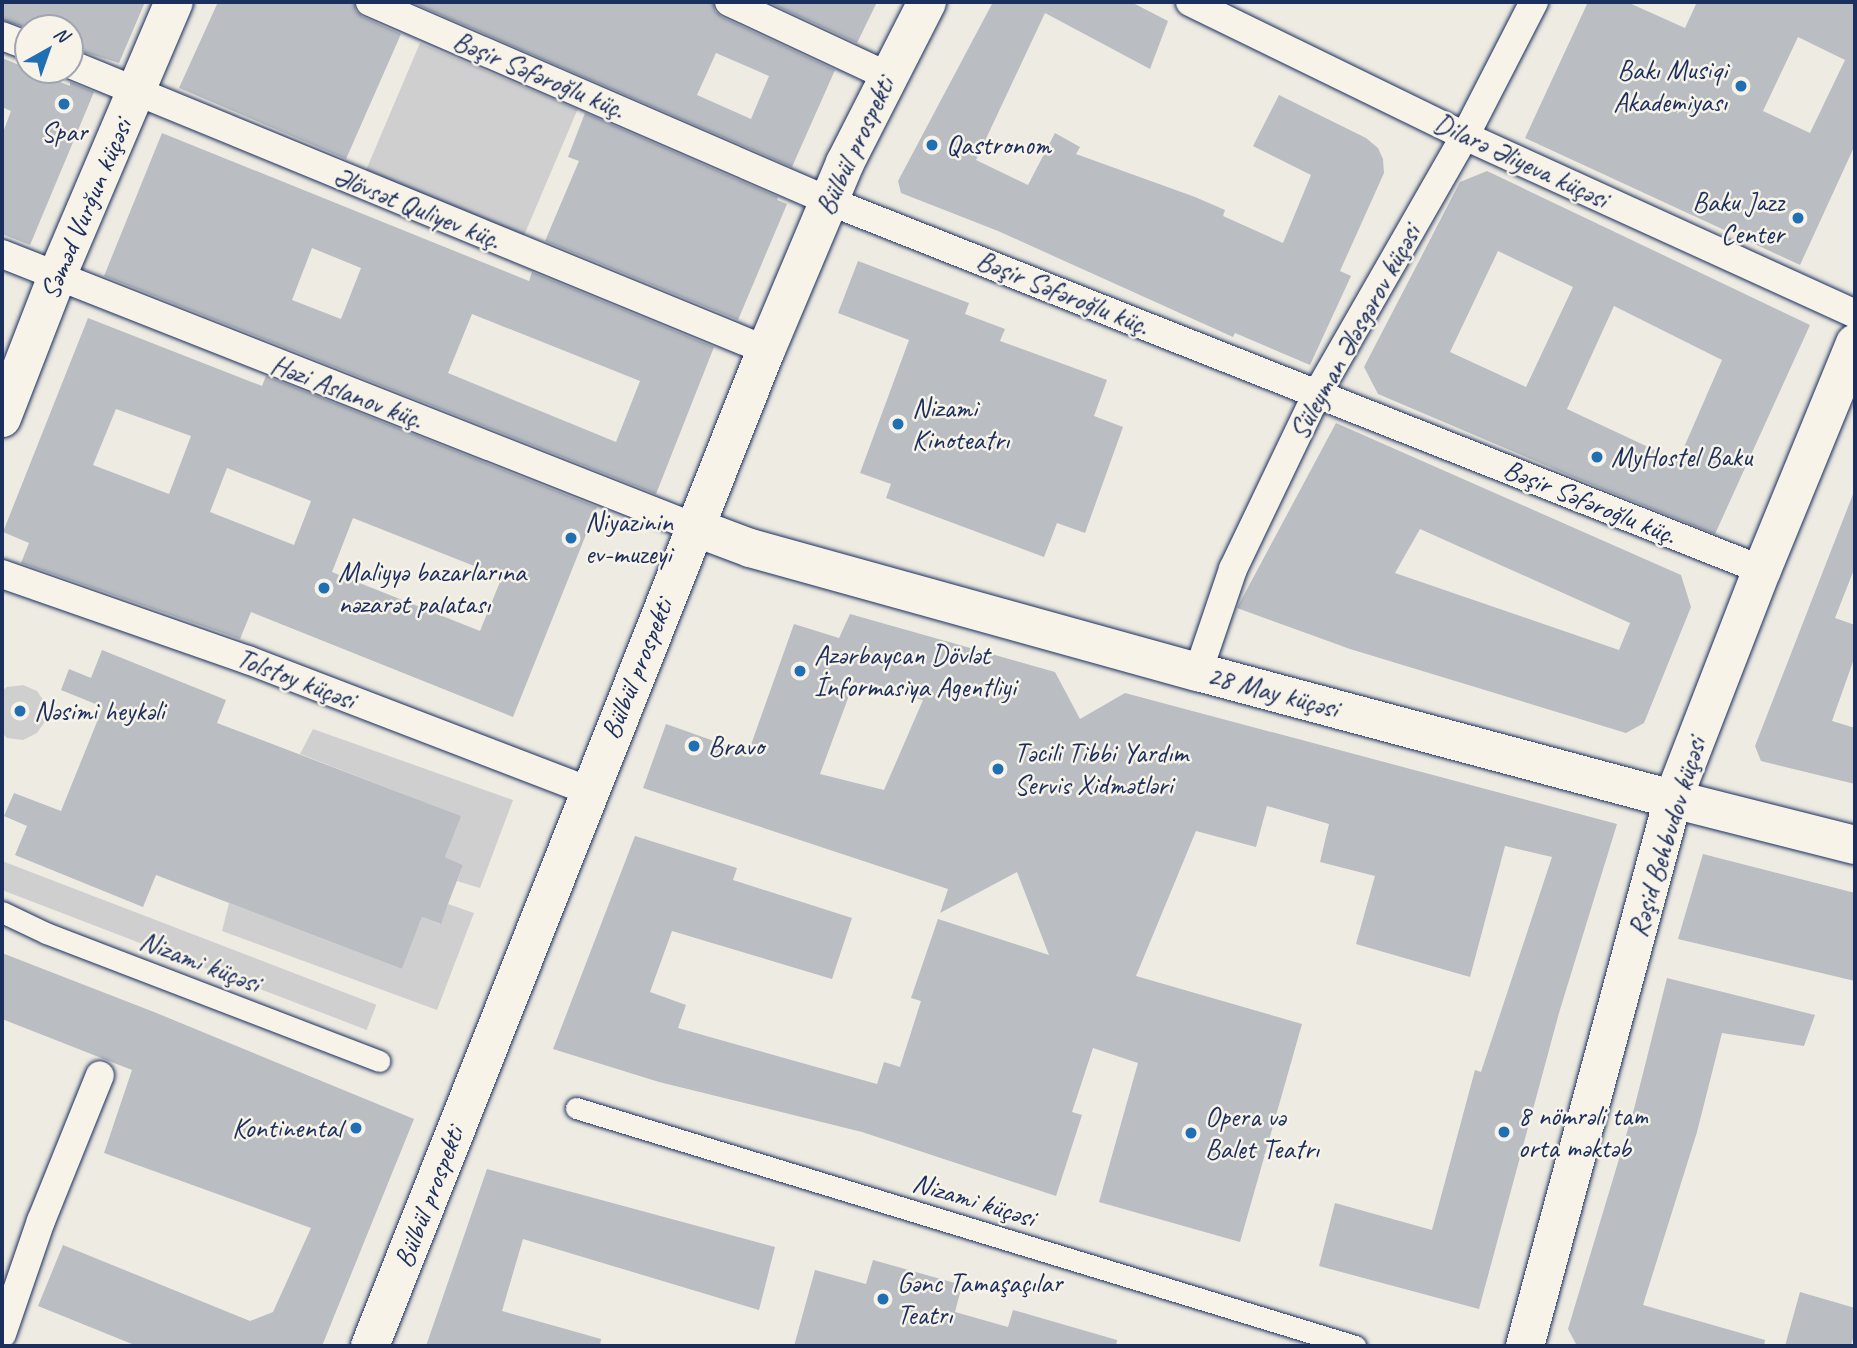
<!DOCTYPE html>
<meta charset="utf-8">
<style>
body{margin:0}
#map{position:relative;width:1857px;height:1348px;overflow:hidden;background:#eeebe2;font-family:Caveat,sans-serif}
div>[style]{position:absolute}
.green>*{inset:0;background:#cfcfcf;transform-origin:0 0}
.building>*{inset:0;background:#babdc2}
.roads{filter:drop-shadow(0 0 2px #1b2f5e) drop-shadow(0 0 2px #1b2f5e)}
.pedestrian>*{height:21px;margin:-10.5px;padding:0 10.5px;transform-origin:10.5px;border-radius:10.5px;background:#f7f3e8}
.minor>*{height:28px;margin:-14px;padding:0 14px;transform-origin:14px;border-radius:14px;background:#f7f3e8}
.secondary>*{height:38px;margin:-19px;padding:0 19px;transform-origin:19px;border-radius:19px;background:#f7f3e8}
.primary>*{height:38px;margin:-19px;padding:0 19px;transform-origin:19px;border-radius:19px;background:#f7f3e8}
.dots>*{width:19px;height:19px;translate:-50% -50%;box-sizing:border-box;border:4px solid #f7f3e8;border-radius:50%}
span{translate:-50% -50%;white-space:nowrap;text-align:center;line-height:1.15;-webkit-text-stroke:5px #f7f3e8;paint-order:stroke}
.poi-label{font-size:28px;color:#1b2f5e}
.right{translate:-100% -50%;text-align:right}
.left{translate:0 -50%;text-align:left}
.street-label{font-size:28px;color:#1b2f5e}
.frame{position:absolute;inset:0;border:4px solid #1b2f5e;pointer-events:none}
.north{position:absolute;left:14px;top:14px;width:70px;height:70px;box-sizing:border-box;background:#f7f3e8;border:2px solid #9fa5b1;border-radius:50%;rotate:40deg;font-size:19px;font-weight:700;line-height:28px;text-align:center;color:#1b2f5e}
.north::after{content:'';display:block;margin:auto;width:24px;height:32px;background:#1f6fb2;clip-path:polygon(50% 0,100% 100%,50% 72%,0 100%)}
</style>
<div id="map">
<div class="green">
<div style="left:420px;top:43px;width:171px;height:138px;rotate:23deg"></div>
<div style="clip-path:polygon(23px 685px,37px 691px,46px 704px,46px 720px,37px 733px,23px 740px,7px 738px,2px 733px,2px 691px,7px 687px)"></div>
<div style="clip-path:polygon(313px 729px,513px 800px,480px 888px,457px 881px,463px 865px,445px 857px,460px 816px,300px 754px)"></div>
<div style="left:2px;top:861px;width:401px;height:27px;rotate:21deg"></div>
<div style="clip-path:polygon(229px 903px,402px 969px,422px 917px,440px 924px,448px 904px,474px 913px,437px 1010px,222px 931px)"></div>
</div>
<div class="building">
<div style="clip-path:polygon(2px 2px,145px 2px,119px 63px,70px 48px,70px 28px,28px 28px,2px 20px)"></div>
<div style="clip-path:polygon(218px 2px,354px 2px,356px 11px,363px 17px,401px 34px,346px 159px,179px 88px)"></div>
<div style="clip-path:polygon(evenodd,411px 2px,713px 2px,715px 11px,722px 17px,835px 70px,792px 167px,411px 2px,716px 53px,769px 76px,751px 119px,697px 95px,716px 53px)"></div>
<div style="clip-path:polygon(768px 2px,877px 2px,857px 43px)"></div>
<div style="clip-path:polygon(993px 2px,1131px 2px,1168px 21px,1150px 69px,1045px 13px,976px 160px,1028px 185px,1055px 133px,1080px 147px,1076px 154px,1195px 197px,1225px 210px,1223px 216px,1283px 243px,1311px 175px,1253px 146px,1279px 95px,1366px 138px,1378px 148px,1383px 159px,1384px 173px,1340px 271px,1351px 276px,1310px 365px,1235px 333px,1233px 337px,998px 231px,901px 193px,898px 181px)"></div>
<div style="clip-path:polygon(evenodd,1588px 2px,1627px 2px,1685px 28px,1697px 2px,1855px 2px,1855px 145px,1800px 265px,1525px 138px,1588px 2px,1798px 37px,1845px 60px,1810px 133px,1763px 111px,1798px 37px)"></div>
<div style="clip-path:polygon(2px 58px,70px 86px,70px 82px,94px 92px,30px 245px,2px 234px,2px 135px,11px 111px,2px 107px)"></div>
<div style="clip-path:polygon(585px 113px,778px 197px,777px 200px,787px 204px,738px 320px,545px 241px,579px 161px,568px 157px)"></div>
<div style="clip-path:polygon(evenodd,162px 133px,529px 281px,532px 272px,714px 347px,656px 494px,104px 276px,162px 133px,312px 248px,361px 268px,341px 319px,292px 300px,312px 248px,162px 133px,472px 314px,640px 381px,616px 442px,448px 373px,472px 314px)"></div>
<div style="clip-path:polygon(evenodd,1487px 171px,1810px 325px,1715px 534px,1573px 477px,1378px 394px,1364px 367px,1460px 182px,1487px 171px,1498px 251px,1573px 287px,1526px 387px,1450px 352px,1498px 251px,1487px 171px,1614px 306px,1722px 360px,1678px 461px,1567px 409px,1614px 306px)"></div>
<div style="clip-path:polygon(858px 261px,969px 303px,965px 314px,1005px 329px,1000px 341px,1107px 380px,1094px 416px,1123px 427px,1085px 533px,1057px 523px,1044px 557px,886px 498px,891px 484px,860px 473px,909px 340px,838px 313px)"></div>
<div style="clip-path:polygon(evenodd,88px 318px,262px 386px,266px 376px,597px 507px,513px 717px,251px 612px,240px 639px,21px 563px,29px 543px,3px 532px,88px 318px,116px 409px,191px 436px,169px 494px,93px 465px,116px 409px,88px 318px,227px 468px,311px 501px,294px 545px,210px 512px,227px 468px,88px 318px,353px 518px,502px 577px,480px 631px,332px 572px,353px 518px)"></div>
<div style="clip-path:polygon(evenodd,1336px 423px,1681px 575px,1691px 607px,1644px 723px,1626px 733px,1350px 649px,1237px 608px,1336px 423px,1420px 529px,1630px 623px,1619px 650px,1395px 573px,1420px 529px)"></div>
<div style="clip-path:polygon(1855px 489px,1855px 567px,1835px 618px,1855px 625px,1855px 656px,1832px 721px,1855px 728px,1855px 784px,1761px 761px,1755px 746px)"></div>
<div style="clip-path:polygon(evenodd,850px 614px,1055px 672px,1080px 719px,1125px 693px,1617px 824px,1559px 1013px,1479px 1309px,1319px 1266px,1335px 1203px,1432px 1230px,1475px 1070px,1481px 1072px,1552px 857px,1505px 846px,1470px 977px,1356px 944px,1375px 876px,1320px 862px,1329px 824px,1267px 806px,1256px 847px,1196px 831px,1136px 976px,1302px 1024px,1240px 1242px,1099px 1202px,1138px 1063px,1093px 1048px,1072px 1112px,1082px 1115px,1056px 1196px,862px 1132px,659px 1082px,553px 1049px,635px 836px,737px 868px,733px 880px,852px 918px,832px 979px,672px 931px,650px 992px,686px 1005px,678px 1028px,877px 1084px,884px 1062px,900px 1067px,921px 1001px,911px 998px,938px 919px,1049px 955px,1017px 872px,940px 913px,948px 889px,643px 788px,666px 724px,748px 753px,794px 624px,839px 638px,850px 614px,854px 682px,923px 700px,884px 790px,820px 774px,854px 682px)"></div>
<div style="clip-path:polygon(102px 650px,226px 700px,217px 723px,461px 816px,445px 857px,463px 865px,448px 904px,441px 924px,422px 917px,402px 969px,156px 875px,143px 907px,15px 855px,27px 826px,4px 816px,14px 793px,61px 811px,103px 707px,61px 690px,69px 669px,91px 678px)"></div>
<div style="clip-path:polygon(1703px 854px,1855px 893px,1855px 981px,1678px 939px)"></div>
<div style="clip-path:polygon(2px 953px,154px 1012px,414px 1119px,322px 1346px,137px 1346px,38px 1306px,63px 1245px,250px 1321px,273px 1312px,311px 1228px,104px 1153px,132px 1070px,2px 1019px)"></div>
<div style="clip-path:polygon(1667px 978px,1815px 1015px,1804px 1046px,1722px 1033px,1697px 1132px,1643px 1305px,1765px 1340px,1764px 1346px,1582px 1346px,1576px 1344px,1568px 1329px,1634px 1109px)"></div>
<div style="clip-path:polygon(487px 1169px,775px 1247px,759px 1310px,523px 1239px,502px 1311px,601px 1339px,600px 1346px,426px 1346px)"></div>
<div style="clip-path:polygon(873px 1260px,962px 1285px,955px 1312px,1008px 1327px,1013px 1310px,1117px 1340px,1116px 1346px,794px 1346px,815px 1270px,866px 1284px)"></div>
<div style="clip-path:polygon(1800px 1292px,1855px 1308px,1855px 1331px,1851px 1346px,1785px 1346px)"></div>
</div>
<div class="roads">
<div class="pedestrian">
<div style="left:2px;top:912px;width:49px;rotate:25.5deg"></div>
<div style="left:46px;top:933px;width:357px;rotate:21deg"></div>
<div style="left:576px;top:1108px;width:815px;rotate:16.99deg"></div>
</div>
<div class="minor">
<div style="left:370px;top:2px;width:500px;rotate:23.44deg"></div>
<div style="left:829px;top:201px;width:1003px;rotate:21.58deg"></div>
<div style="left:729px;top:2px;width:175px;rotate:25deg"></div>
<div style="left:1190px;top:2px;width:306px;rotate:26deg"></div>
<div style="left:1465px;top:136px;width:429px;rotate:24.5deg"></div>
<div style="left:2px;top:36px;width:28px;rotate:21deg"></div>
<div style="left:70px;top:64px;width:752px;rotate:22.34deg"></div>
<div style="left:2px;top:254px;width:744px;rotate:21.53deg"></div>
<div style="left:2px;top:574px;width:261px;rotate:19.3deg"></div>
<div style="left:248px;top:660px;width:365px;rotate:21deg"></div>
<div style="left:1198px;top:672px;width:109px;rotate:-71.2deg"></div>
<div style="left:1233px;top:569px;width:194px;rotate:-64.4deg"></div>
<div style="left:1317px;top:394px;width:297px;rotate:-60.2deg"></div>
<div style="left:1465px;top:136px;width:151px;rotate:-62.8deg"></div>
<div style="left:2px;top:1334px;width:120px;rotate:-71deg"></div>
<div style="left:41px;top:1221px;width:157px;rotate:-68deg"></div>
</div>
<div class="secondary">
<div style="left:2px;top:418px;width:152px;rotate:-68.8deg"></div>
<div style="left:57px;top:276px;width:298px;rotate:-66.9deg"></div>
<div style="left:694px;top:527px;width:60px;rotate:20.6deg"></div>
<div style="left:750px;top:548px;width:465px;rotate:15.5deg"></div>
<div style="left:1198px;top:672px;width:492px;rotate:15deg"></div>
<div style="left:1673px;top:799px;width:188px;rotate:14.2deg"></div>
</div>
<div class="primary">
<div style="left:370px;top:1346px;width:1072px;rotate:-68.32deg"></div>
<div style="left:766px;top:350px;width:203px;rotate:-67.1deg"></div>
<div style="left:845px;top:163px;width:181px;rotate:-63deg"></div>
<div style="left:1525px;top:1346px;width:567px;rotate:-74.86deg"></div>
<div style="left:1673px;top:799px;width:246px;rotate:-68.8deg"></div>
<div style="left:1762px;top:570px;width:245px;rotate:-67.7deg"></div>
</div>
</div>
<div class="dots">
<div style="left:1741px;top:86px;background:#1f6fb2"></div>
<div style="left:64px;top:104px;background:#1f6fb2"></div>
<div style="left:932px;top:145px;background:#1f6fb2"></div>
<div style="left:1798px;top:218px;background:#1f6fb2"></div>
<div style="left:898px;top:424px;background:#1f6fb2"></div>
<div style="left:1597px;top:457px;background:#1f6fb2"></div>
<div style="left:571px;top:538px;background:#1f6fb2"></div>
<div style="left:324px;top:588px;background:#1f6fb2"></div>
<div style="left:800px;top:671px;background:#1f6fb2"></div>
<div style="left:20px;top:711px;background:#1f6fb2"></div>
<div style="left:694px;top:746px;background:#1f6fb2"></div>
<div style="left:998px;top:769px;background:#1f6fb2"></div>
<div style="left:356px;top:1128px;background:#1f6fb2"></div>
<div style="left:1504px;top:1132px;background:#1f6fb2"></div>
<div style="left:1191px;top:1133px;background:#1f6fb2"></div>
<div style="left:883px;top:1299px;background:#1f6fb2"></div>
</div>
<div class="poi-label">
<span class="right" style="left:1727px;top:86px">Bakı Musiqi<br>Akademiyası</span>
<span style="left:64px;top:132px">Spar</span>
<span class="left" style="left:946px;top:145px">Qastronom</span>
<span class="right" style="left:1784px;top:218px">Baku Jazz<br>Center</span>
<span class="left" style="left:912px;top:424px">Nizami<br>Kinoteatrı</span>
<span class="left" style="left:1611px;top:457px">MyHostel Baku</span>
<span class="left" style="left:585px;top:538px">Niyazinin<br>ev-muzeyi</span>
<span class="left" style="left:338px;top:588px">Maliyyə bazarlarına<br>nəzarət palatası</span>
<span class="left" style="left:814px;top:671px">Azərbaycan Dövlət<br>İnformasiya Agentliyi</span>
<span class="left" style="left:34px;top:711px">Nəsimi heykəli</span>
<span class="left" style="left:708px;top:746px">Bravo</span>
<span class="left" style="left:1014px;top:769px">Təcili Tibbi Yardım<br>Servis Xidmətləri</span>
<span class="left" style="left:1518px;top:1132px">8 nömrəli tam<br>orta məktəb</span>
<span class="left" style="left:1205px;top:1133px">Opera və<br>Balet Teatrı</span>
<span class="right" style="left:342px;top:1128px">Kontinental</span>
<span class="left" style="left:897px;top:1299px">Gənc Tamaşaçılar<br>Teatrı</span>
</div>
<div class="street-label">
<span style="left:539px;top:75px;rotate:23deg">Bəşir Səfəroğlu küç.</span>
<span style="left:855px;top:146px;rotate:-65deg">Bülbül prospekti</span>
<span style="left:1521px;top:161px;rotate:25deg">Dilarə Əliyeva küçəsi</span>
<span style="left:417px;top:208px;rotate:22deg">Əlövsət Quliyev küç.</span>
<span style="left:86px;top:209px;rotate:-67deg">Səməd Vurğun küçəsi</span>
<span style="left:1063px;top:293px;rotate:22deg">Bəşir Səfəroğlu küç.</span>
<span style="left:1355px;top:332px;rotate:-61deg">Süleyman Ələsgərov küçəsi</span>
<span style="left:347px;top:392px;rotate:21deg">Həzi Aslanov küç.</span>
<span style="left:1590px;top:502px;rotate:22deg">Bəşir Səfəroğlu küç.</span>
<span style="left:637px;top:669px;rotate:-68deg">Bülbül prospekti</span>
<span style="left:296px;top:679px;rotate:21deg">Tolstoy küçəsi</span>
<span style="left:1273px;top:692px;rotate:15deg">28 May küçəsi</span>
<span style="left:1667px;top:837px;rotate:-73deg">Rəşid Behbudov küçəsi</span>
<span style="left:200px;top:962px;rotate:21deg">Nizami küçəsi</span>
<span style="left:429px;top:1197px;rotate:-69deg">Bülbül prospekti</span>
<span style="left:974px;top:1200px;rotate:17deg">Nizami küçəsi</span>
</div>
<div class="frame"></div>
<div class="north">N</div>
</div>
